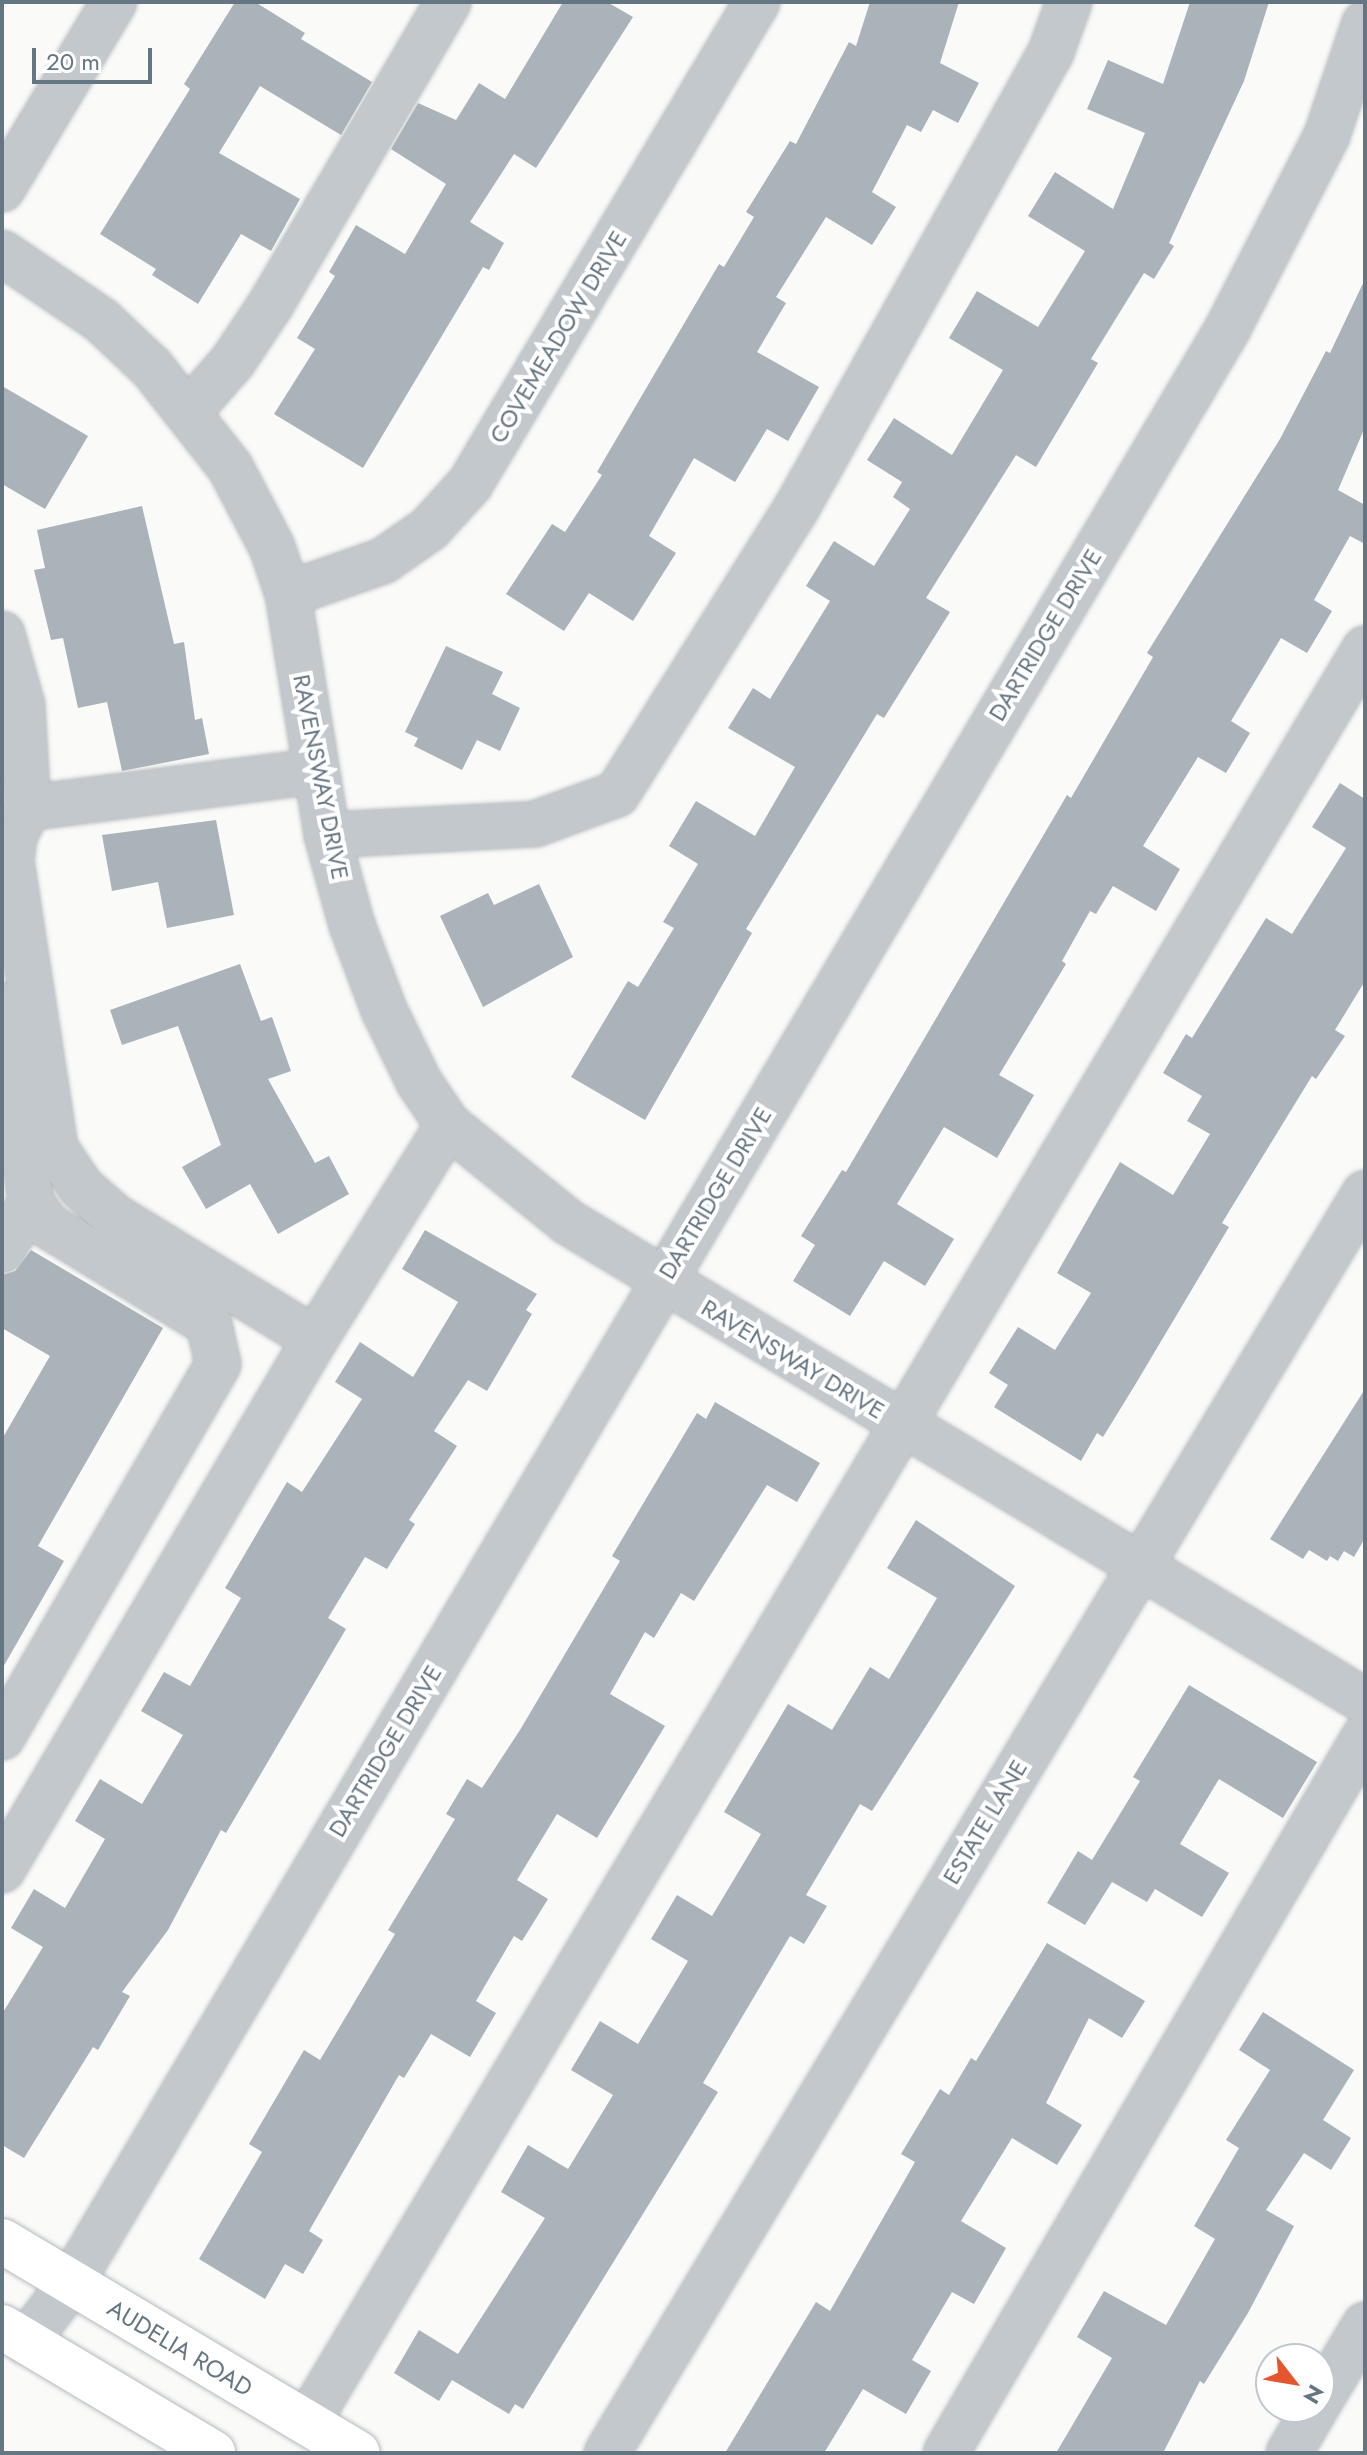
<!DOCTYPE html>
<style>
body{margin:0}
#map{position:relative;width:1367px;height:2455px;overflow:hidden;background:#fafaf8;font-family:Jost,sans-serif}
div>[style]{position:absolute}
.building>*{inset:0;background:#aab3b9}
.roads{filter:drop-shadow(0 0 2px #b5babe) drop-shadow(0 0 2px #b5babe)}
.minor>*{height:44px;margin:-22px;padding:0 22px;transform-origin:22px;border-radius:22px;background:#c3c8cc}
.major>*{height:44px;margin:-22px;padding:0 22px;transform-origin:22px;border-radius:22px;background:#fff}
span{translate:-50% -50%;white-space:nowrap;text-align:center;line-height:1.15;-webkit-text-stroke:8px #fff;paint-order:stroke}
.street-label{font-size:24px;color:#657683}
.frame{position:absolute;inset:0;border:4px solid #657683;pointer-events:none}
.north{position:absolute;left:1255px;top:2343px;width:80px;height:80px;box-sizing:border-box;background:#fff;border:2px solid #c1c8cd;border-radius:50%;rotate:121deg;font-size:22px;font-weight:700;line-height:32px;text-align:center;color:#657683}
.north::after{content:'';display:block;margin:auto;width:28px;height:36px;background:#e4572e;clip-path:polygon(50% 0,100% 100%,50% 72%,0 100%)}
.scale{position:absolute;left:32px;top:48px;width:120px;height:36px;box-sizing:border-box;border:4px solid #657683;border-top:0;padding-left:10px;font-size:24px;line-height:28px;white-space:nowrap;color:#657683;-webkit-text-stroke:6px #fff;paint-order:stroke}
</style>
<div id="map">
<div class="building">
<div style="clip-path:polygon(235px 2px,255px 2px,305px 33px,301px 39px,372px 82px,341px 135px,260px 86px,219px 153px,300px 199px,271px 251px,241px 234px,198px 304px,152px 275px,156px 269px,100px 234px,190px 89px,184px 84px)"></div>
<div style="clip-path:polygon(563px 2px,607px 2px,633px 17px,536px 168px,514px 154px,470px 222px,504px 243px,489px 270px,483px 267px,363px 468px,274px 414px,315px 349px,297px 338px,335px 276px,329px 272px,356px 225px,405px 254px,446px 184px,391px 149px,418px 103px,456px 120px,479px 83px,505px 99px)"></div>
<div style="clip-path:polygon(870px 2px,959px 2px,940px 63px,979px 83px,958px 123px,933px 110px,921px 132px,907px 125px,872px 192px,896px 207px,872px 245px,826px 217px,776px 297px,786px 303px,757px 352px,819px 387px,788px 441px,767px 429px,735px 482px,694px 458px,649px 536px,676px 553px,633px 621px,589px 593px,564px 631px,506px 594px,552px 524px,565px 532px,602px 475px,597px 472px,719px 264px,724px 267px,754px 217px,746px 212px,790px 141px,796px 144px,849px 42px,856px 46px)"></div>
<div style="clip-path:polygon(1190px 2px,1269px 2px,1244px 81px,1169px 243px,1174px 246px,1154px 279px,1144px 273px,1091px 359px,1098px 363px,1036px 467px,1016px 455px,926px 598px,950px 612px,884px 718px,877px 714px,746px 929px,752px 933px,645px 1120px,571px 1077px,628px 981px,638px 987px,674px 928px,663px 922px,698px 864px,669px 846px,696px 801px,755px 836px,795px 767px,728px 728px,753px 688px,770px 699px,830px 601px,806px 586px,834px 541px,874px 566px,910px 509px,893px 497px,902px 482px,867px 460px,894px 418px,952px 455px,1003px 370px,949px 338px,977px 291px,1038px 327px,1085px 251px,1028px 216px,1055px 172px,1113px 209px,1145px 133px,1087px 109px,1108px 60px,1163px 84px)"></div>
<div style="clip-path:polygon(1365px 279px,1365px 427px,1338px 490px,1365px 505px,1365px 544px,1350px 536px,1314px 600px,1332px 611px,1307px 653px,1281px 638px,1231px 721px,1250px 733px,1226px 773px,1198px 757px,1143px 846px,1180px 869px,1156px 911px,1113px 886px,1096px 914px,1090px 911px,1062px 961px,1066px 964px,999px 1075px,1034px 1095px,997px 1158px,944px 1127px,897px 1204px,954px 1239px,925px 1286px,884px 1261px,850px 1316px,793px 1281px,815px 1245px,801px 1236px,842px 1170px,846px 1172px,1067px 795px,1071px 798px,1153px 657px,1147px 653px,1280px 439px,1326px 351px,1330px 353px)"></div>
<div style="clip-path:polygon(2px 386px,88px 436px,45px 509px,2px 484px)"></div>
<div style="clip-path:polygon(142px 506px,174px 644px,184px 642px,195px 720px,202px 718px,209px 754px,122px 771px,107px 702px,78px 708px,63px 638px,51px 640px,34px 570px,45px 568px,37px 530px)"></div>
<div style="clip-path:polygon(446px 646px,503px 672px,492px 694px,520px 708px,500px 751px,477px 740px,462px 770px,414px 746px,418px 738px,405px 732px)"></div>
<div style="clip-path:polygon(1340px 783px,1365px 799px,1365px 981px,1335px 1030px,1345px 1036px,1316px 1079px,1312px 1076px,1222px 1223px,1229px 1227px,1135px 1385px,1103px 1437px,1097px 1433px,1081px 1461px,994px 1407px,1008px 1385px,989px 1373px,1018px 1327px,1055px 1350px,1091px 1293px,1057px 1273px,1120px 1162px,1173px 1195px,1210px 1134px,1187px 1121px,1202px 1096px,1163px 1073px,1186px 1034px,1192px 1038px,1266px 918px,1292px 934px,1346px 848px,1312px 827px)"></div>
<div style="clip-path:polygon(216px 820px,234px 915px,167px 928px,158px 882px,112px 891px,102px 835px)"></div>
<div style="clip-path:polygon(539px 884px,573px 957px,483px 1007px,440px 916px,488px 893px,494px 905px)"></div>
<div style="clip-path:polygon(240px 964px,261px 1021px,272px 1017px,291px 1071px,268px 1079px,315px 1163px,329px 1156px,349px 1194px,278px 1234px,250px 1184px,206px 1209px,182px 1167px,221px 1145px,178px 1026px,122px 1045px,110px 1010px)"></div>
<div style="clip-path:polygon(425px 1230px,537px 1294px,526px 1310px,532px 1314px,487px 1391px,468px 1380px,434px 1431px,457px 1446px,409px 1520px,415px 1524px,387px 1569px,365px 1557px,328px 1618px,346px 1629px,226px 1833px,221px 1830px,168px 1930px,122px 1992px,130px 1996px,98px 2050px,93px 2047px,24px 2158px,2px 2145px,2px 2014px,43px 1947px,11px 1928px,34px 1889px,65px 1908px,105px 1839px,75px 1821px,100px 1779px,142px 1804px,183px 1735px,141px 1711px,164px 1672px,190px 1686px,241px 1598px,225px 1588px,287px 1482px,302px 1492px,362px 1399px,335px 1382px,360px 1342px,413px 1377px,458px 1302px,402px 1269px)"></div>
<div style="clip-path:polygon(31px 1250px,163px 1328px,38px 1546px,64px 1561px,2px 1669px,2px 1439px,50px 1356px,2px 1328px,2px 1275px,15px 1271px)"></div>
<div style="clip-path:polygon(1365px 1389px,1365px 1538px,1354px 1557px,1344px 1551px,1338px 1561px,1330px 1556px,1327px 1561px,1309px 1550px,1303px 1559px,1270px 1539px)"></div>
<div style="clip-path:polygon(715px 1402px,820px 1463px,797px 1502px,767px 1485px,694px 1601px,681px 1593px,654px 1638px,645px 1632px,610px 1694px,665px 1726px,597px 1838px,557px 1814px,517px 1880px,548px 1899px,522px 1941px,514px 1936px,476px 2001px,496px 2013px,470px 2057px,431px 2034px,404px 2078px,399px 2075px,309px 2231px,323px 2240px,303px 2274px,285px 2264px,265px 2299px,199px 2259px,262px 2152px,249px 2144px,304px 2050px,320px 2060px,395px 1934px,388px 1930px,455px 1819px,446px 1814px,467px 1779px,482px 1788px,520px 1730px,620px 1561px,612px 1556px,697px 1413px,706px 1419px)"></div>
<div style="clip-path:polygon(916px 1520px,1015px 1586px,872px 1811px,860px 1804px,806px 1895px,827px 1906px,804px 1944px,790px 1936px,703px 2083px,718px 2092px,523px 2409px,515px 2404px,509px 2414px,452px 2380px,439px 2401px,394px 2373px,419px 2330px,458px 2354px,545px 2218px,501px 2192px,528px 2145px,568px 2169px,613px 2095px,571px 2070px,600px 2021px,638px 2044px,688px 1961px,651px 1939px,677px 1895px,712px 1916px,761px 1834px,724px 1812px,788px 1704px,832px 1730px,870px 1667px,889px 1679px,937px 1598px,887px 1568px)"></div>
<div style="clip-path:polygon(1189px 1685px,1317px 1762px,1283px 1818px,1219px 1779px,1180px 1844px,1229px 1873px,1202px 1917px,1155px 1889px,1147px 1902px,1112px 1882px,1085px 1925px,1047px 1903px,1078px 1851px,1092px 1860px,1140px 1781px,1133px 1777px)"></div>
<div style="clip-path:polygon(1047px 1943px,1145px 2001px,1122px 2038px,1089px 2018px,1046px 2103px,1082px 2125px,1057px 2165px,1012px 2138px,961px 2221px,1006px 2248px,974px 2304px,952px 2292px,912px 2360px,931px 2371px,906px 2414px,863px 2389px,824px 2453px,725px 2453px,816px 2302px,830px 2311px,915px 2162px,901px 2154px,940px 2089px,949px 2095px,971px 2058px,976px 2061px)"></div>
<div style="clip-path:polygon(1263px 2012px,1354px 2070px,1323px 2120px,1351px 2138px,1331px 2170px,1304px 2153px,1266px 2210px,1294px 2226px,1248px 2313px,1204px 2384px,1200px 2381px,1163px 2453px,1056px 2453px,1112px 2358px,1077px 2337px,1104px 2291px,1166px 2325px,1215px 2239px,1194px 2226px,1239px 2148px,1226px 2140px,1270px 2070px,1239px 2050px)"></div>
</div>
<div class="roads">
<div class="minor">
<div style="left:2px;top:189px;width:218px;rotate:-59.1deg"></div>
<div style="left:2px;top:253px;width:120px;rotate:34.1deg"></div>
<div style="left:101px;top:320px;width:70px;rotate:43.3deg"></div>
<div style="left:152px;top:368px;width:126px;rotate:51.8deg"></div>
<div style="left:230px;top:467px;width:90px;rotate:62.3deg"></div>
<div style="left:272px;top:547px;width:50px;rotate:71.2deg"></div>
<div style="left:288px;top:594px;width:244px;rotate:80.8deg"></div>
<div style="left:327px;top:835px;width:93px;rotate:74.5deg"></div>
<div style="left:352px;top:925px;width:91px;rotate:69.4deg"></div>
<div style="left:384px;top:1010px;width:80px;rotate:64.1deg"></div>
<div style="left:419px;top:1082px;width:52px;rotate:56deg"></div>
<div style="left:448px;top:1125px;width:154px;rotate:38.9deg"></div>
<div style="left:568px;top:1222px;width:930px;rotate:31.01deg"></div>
<div style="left:190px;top:410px;width:65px;rotate:-48.7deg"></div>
<div style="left:233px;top:361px;width:69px;rotate:-56.3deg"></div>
<div style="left:271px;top:304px;width:350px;rotate:-59.6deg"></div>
<div style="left:288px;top:594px;width:101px;rotate:-19.2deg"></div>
<div style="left:383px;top:561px;width:56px;rotate:-34.8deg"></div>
<div style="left:429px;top:529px;width:61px;rotate:-47.7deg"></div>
<div style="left:470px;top:484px;width:561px;rotate:-59.23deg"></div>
<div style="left:2px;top:634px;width:74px;rotate:74.3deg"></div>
<div style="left:22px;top:705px;width:103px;rotate:86.7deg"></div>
<div style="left:28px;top:808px;width:32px;rotate:116deg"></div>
<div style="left:14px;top:837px;width:23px;rotate:97deg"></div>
<div style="left:11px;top:860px;width:291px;rotate:81.3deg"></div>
<div style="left:55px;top:1148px;width:47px;rotate:56.3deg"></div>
<div style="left:81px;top:1187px;width:45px;rotate:41.4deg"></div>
<div style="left:115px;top:1217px;width:234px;rotate:31.4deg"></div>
<div style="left:315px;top:1339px;width:252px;rotate:-58.1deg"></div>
<div style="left:28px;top:808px;width:289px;rotate:-7.3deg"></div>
<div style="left:327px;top:835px;width:208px;rotate:-3deg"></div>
<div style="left:535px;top:824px;width:87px;rotate:-20.1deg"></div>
<div style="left:617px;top:794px;width:337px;rotate:-57.9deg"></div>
<div style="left:796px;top:509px;width:523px;rotate:-60.84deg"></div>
<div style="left:1051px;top:52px;width:53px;rotate:-70.2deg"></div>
<div style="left:2px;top:1250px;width:56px;rotate:-58.9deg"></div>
<div style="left:2px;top:1737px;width:431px;rotate:-59.9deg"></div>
<div style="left:218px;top:1364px;width:41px;rotate:-102.7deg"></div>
<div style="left:209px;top:1324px;width:190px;rotate:-148.6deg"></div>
<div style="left:47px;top:1225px;width:28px;rotate:-125deg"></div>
<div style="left:31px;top:1202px;width:198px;rotate:-98.1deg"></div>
<div style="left:2px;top:1870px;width:616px;rotate:-59.48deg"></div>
<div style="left:26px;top:2342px;width:74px;rotate:-52.7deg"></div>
<div style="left:71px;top:2283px;width:2272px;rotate:-59.38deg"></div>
<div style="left:1228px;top:328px;width:217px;rotate:-62.8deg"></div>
<div style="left:1327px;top:135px;width:118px;rotate:-71.3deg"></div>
<div style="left:1319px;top:2402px;width:90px;rotate:-59.1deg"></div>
<div style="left:307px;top:2423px;width:2066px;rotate:-59.19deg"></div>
<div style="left:607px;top:2453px;width:1470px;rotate:-58.97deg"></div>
<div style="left:946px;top:2453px;width:830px;rotate:-59.7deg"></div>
<div style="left:1289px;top:2453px;width:53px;rotate:-59.6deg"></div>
</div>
<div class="major">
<div style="left:2px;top:2241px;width:414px;rotate:30.8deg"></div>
<div style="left:2px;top:2327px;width:246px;rotate:30.8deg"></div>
</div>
</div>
<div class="street-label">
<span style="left:558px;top:337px;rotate:-59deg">COVEMEADOW DRIVE</span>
<span style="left:1045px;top:635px;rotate:-59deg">DARTRIDGE DRIVE</span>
<span style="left:321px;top:777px;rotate:79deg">RAVENSWAY DRIVE</span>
<span style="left:715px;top:1193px;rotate:-59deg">DARTRIDGE DRIVE</span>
<span style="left:793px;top:1359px;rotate:31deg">RAVENSWAY DRIVE</span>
<span style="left:385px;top:1751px;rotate:-59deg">DARTRIDGE DRIVE</span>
<span style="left:985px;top:1822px;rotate:-59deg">ESTATE LANE</span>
<span style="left:180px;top:2348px;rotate:31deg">AUDELIA ROAD</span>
</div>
<div class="frame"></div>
<div class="north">N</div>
<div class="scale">20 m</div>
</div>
